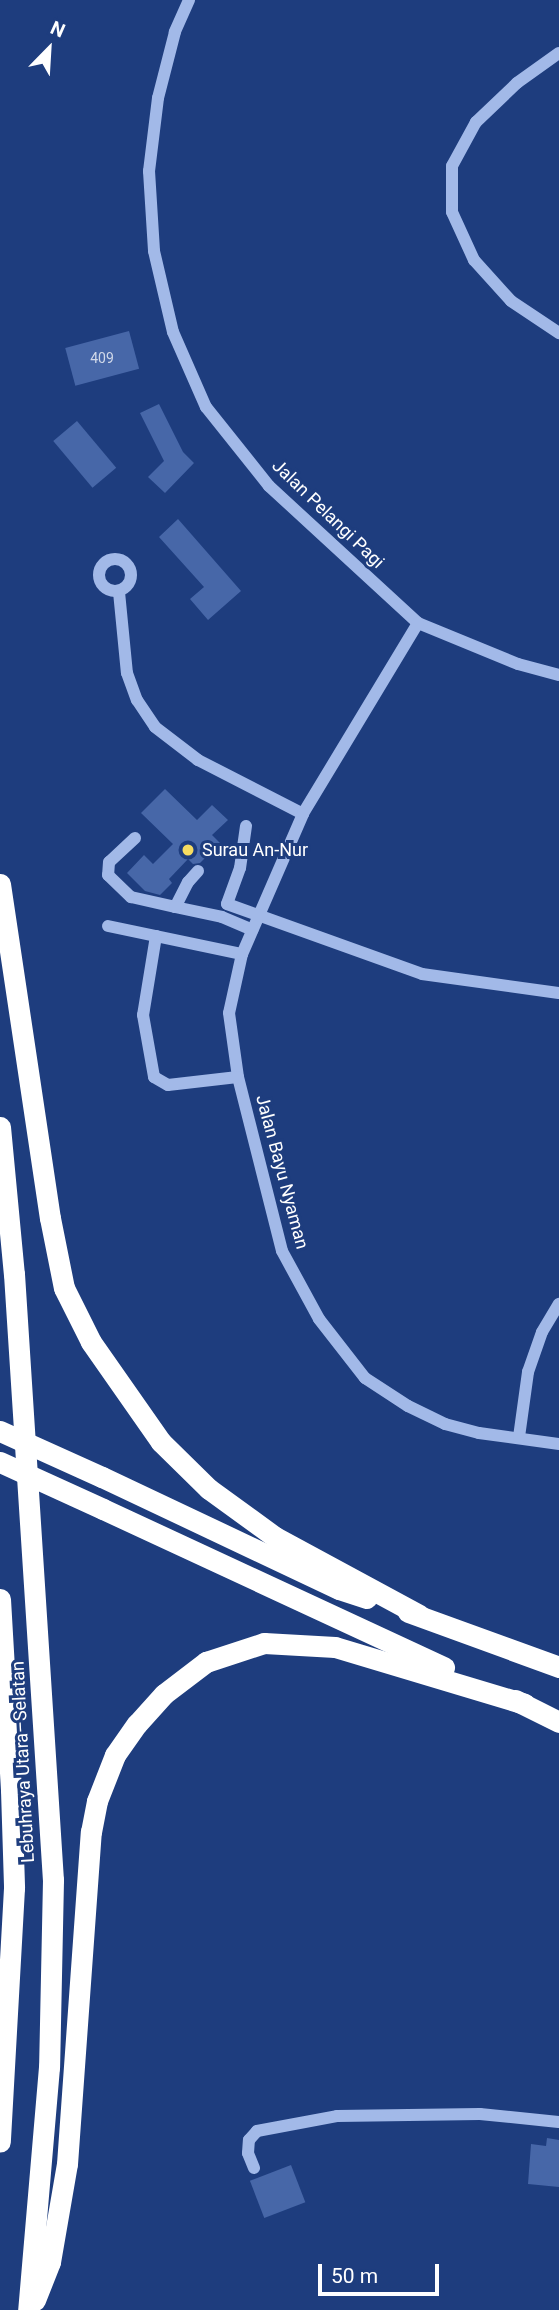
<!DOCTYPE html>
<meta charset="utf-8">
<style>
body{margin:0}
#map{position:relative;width:559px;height:2310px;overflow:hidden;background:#1e3d7e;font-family:Roboto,sans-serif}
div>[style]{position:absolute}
.building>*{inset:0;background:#4767a8;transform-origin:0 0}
.minor>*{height:12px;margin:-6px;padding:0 6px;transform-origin:6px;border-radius:6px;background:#a2b9e8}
.minor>.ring{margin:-6px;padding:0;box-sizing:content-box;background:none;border:12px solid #a2b9e8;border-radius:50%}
.highway>*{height:21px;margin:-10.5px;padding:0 10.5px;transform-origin:10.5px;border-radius:10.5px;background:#fff}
.highway-bridge>*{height:21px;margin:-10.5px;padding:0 10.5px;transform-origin:10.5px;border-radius:10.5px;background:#fff}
.dots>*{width:19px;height:19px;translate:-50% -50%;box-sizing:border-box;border:4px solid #1e3d7e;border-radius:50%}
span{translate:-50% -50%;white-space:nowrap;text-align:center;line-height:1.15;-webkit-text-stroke:6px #1e3d7e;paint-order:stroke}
.number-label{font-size:14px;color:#d1d9e9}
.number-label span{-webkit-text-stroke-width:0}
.street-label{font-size:18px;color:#fff}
.poi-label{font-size:18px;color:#fff}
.left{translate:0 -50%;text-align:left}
.north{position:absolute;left:14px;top:14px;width:70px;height:70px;-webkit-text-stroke:5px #1e3d7e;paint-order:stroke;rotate:24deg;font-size:19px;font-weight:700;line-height:28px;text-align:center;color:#fff}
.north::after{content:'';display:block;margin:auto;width:24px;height:32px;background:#fff;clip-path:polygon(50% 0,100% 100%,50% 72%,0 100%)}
.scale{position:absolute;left:318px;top:2264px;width:121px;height:32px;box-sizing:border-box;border:4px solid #fff;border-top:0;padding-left:9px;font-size:21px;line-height:24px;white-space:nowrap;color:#fff;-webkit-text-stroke:5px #1e3d7e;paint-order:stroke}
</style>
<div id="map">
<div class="building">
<div style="left:129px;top:331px;width:39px;height:66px;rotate:75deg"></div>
<div style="clip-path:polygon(159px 404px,183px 452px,194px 463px,165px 493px,148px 477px,164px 461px,140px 413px)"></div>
<div style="left:77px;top:421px;width:61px;height:31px;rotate:50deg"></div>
<div style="clip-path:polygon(178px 519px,241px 591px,208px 620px,190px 599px,204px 587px,159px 537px)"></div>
<div style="clip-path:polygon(165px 789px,197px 820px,212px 805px,228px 820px,212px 835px,220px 843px,200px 863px,193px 864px,188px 859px,169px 879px,172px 883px,160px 895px,145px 891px,127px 873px,144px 855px,153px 864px,173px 844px,141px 813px)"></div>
<div style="clip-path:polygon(547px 2138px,559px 2140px,559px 2187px,528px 2184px,531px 2144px,546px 2146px)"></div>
<div style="left:291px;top:2165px;width:40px;height:44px;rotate:69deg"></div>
</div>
<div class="minor">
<div style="left:189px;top:0;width:35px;rotate:114deg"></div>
<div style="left:175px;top:32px;width:68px;rotate:104.4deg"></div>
<div style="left:158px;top:98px;width:74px;rotate:97deg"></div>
<div style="left:149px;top:171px;width:80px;rotate:86.4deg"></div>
<div style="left:154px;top:251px;width:83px;rotate:76.8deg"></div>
<div style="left:173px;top:332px;width:82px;rotate:66.3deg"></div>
<div style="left:206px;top:407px;width:101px;rotate:51.4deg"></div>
<div style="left:269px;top:486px;width:202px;rotate:42.6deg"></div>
<div style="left:418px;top:623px;width:108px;rotate:22.3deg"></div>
<div style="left:518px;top:664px;width:42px;rotate:15deg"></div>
<div style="left:559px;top:53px;width:52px;rotate:144.5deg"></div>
<div style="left:517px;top:83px;width:57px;rotate:136.4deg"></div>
<div style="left:476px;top:122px;width:50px;rotate:118.6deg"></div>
<div style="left:452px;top:166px;width:46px;rotate:90deg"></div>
<div style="left:452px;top:212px;width:53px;rotate:65.4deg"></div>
<div style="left:474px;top:260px;width:55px;rotate:47.9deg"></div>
<div style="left:511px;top:301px;width:58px;rotate:33.7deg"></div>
<div class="ring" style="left:99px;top:559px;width:20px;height:20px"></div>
<div style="left:119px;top:592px;width:81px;rotate:84.4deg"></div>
<div style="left:127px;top:673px;width:29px;rotate:70deg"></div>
<div style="left:137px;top:700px;width:32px;rotate:56deg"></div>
<div style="left:155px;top:727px;width:54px;rotate:37.5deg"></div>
<div style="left:198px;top:760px;width:118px;rotate:27.2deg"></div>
<div style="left:418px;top:623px;width:223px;rotate:121.1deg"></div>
<div style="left:303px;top:814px;width:153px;rotate:113.5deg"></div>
<div style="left:242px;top:954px;width:60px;rotate:102.4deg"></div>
<div style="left:229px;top:1013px;width:65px;rotate:82deg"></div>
<div style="left:238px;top:1077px;width:179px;rotate:75.8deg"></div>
<div style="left:282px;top:1251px;width:77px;rotate:61.4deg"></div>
<div style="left:319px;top:1319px;width:75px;rotate:52.1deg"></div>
<div style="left:365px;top:1378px;width:51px;rotate:33.1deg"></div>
<div style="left:408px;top:1406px;width:41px;rotate:25.9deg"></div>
<div style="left:445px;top:1424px;width:35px;rotate:15deg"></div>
<div style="left:479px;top:1433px;width:81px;rotate:7.8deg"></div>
<div style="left:246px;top:826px;width:42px;rotate:98.1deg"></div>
<div style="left:240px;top:868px;width:38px;rotate:110deg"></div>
<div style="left:227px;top:904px;width:207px;rotate:19.7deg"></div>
<div style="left:422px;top:974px;width:138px;rotate:7.9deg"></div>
<div style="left:135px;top:838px;width:35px;rotate:137deg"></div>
<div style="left:109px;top:862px;width:13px;rotate:94deg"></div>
<div style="left:108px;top:875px;width:32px;rotate:44deg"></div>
<div style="left:131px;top:897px;width:45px;rotate:12.8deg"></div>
<div style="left:198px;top:871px;width:15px;rotate:132deg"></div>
<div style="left:188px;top:882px;width:28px;rotate:117deg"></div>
<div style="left:175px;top:907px;width:48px;rotate:12deg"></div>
<div style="left:222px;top:917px;width:33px;rotate:23deg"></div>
<div style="left:108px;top:926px;width:137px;rotate:11.8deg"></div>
<div style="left:156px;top:936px;width:80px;rotate:99.3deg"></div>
<div style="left:143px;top:1015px;width:63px;rotate:79.9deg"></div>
<div style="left:154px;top:1077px;width:16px;rotate:30deg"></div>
<div style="left:168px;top:1085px;width:70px;rotate:-6.5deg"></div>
<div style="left:519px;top:1437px;width:66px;rotate:-82.1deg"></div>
<div style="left:528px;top:1372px;width:42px;rotate:-70.7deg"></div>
<div style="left:542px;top:1332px;width:33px;rotate:-59deg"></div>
<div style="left:254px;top:2168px;width:16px;rotate:-112deg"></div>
<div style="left:248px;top:2153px;width:13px;rotate:-86deg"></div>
<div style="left:249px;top:2140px;width:12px;rotate:-48deg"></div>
<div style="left:257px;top:2131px;width:81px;rotate:-10.6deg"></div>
<div style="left:337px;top:2116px;width:143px;rotate:-0.8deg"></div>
<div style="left:480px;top:2114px;width:79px;rotate:5.8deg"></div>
</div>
<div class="highway">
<div style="left:0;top:884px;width:338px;rotate:81.5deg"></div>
<div style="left:50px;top:1218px;width:71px;rotate:78.7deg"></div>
<div style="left:64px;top:1288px;width:60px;rotate:63.4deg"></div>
<div style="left:91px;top:1342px;width:122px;rotate:55deg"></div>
<div style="left:161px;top:1442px;width:67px;rotate:44.4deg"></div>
<div style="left:209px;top:1489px;width:82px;rotate:36deg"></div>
<div style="left:275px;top:1537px;width:164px;rotate:28.4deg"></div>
<div style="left:0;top:1127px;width:148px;rotate:84.6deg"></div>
<div style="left:14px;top:1274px;width:607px;rotate:86.32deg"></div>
<div style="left:53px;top:1880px;width:187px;rotate:91.2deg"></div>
<div style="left:49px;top:2067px;width:244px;rotate:94.9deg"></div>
<div style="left:102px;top:1477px;width:262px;rotate:25.3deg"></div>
<div style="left:339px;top:1589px;width:29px;rotate:18deg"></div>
<div style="left:103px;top:1509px;width:376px;rotate:24.9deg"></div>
<div style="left:0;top:1599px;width:191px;rotate:86.7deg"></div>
<div style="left:11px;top:1790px;width:98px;rotate:88.2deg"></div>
<div style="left:14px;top:1888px;width:254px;rotate:93.2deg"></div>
<div style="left:408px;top:1612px;width:161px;rotate:20deg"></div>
<div style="left:515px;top:1700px;width:49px;rotate:26.6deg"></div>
<div style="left:35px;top:2300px;width:41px;rotate:-68.5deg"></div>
<div style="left:50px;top:2262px;width:99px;rotate:-80.2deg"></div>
<div style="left:67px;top:2164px;width:333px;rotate:-85.9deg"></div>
<div style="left:91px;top:1832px;width:32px;rotate:-79deg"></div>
<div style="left:97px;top:1801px;width:49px;rotate:-68.6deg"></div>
<div style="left:115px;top:1755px;width:38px;rotate:-55deg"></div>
<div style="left:137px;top:1724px;width:40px;rotate:-48deg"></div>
<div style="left:164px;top:1694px;width:53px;rotate:-37.3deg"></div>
<div style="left:206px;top:1662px;width:61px;rotate:-18.1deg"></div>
<div style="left:264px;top:1643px;width:71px;rotate:3.2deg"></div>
<div style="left:335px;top:1647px;width:198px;rotate:16.7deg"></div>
</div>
<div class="highway-bridge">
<div style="left:0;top:1431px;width:112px;rotate:24.3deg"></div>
<div style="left:0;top:1462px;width:113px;rotate:24.5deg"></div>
</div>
<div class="dots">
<div style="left:188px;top:850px;background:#f6dc61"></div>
</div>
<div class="number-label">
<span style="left:102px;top:358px">409</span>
</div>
<div class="street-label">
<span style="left:328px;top:514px;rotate:44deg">Jalan Pelangi Pagi</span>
<span style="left:282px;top:1172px;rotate:75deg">Jalan Bayu Nyaman</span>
<span style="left:23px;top:1762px;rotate:-93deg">Lebuhraya Utara–Selatan</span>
</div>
<div class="poi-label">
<span class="left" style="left:202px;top:850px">Surau An-Nur</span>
</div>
<div class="north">N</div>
<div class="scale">50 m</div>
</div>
